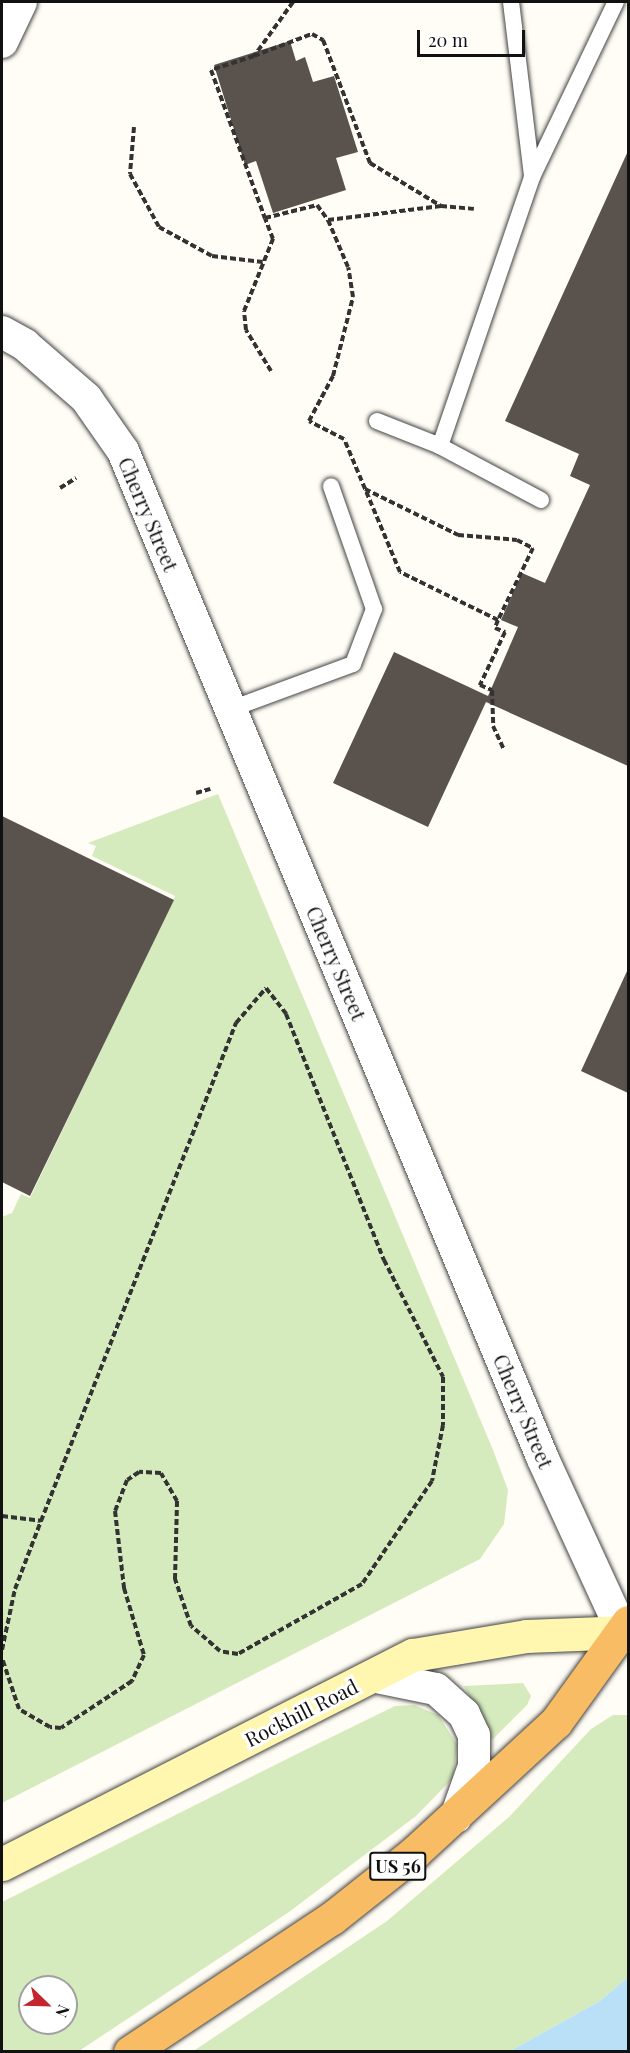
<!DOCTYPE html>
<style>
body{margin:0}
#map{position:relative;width:630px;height:2053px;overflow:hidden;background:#fffdf5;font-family:"Playfair Display",serif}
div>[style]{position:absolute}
.green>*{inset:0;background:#d5ebbd}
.water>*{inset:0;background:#b9e0f7}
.building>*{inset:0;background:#5a524d}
.path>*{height:4px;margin-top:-2px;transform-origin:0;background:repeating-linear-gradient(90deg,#333 0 6px,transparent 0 9px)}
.roads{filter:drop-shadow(0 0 2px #444) drop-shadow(0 0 2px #444)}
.service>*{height:16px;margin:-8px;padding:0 8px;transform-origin:8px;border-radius:8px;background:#fff}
.minor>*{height:32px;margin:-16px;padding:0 16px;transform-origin:16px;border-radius:16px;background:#fff}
.secondary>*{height:33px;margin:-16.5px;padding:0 16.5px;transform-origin:16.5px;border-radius:16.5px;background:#fff6b0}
.trunk>*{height:33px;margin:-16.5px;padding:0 16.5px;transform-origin:16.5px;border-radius:16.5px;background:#f7bc64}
span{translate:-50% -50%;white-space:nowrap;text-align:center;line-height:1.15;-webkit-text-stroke:6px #fff;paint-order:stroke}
.shield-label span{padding:2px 4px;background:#fff;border:2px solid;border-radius:4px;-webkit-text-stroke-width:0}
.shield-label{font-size:18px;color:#111;font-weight:700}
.street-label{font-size:20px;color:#111}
.frame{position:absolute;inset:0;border:3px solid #111;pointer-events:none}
.north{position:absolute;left:18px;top:1975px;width:60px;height:60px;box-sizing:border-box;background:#fff;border:2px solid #a0a0a0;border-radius:50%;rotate:113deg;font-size:16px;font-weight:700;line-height:24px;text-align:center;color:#111}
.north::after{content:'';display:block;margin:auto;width:21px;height:27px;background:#c4262e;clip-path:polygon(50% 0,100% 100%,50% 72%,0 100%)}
.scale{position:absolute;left:417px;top:30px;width:108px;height:27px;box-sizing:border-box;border:3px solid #111;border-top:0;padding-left:8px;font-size:18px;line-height:21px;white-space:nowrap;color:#111;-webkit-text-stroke:4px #fff;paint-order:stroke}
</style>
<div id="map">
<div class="green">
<div style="clip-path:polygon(218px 794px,493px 1450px,508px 1490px,504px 1524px,480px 1559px,2px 1803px,2px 1217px,12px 1213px,21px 1194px,30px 1198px,175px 896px,92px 856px,96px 846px,88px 843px)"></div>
<div style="clip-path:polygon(523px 1683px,531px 1696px,527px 1705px,492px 1740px,464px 1686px)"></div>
<div style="clip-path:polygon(evenodd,414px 1705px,438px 1715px,457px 1744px,453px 1778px,416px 1816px,289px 1912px,79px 2051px,2px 2052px,2px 1902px,305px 1750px,395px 1706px,414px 1705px,30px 1987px,66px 1987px,66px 2023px,30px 2023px,30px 1987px)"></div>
<div style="clip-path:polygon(613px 1715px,628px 1715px,628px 1977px,600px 2001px,510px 2051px,192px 2052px,387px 1921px,509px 1817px,591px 1729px)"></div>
</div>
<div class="water">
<div style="clip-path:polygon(628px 1977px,628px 2051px,510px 2051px,600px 2001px)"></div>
</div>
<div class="building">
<div style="clip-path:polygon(290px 41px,296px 61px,305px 57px,313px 82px,334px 76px,358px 152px,336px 158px,346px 190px,273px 213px,256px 161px,245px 165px,214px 65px)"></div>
<div style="clip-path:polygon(628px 151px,628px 766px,486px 702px,428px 827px,333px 783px,394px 652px,488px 696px,518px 627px,501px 620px,522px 573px,545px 583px,590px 485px,570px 476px,579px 454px,505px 421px)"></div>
<div style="clip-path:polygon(2px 816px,174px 900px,30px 1196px,2px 1182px)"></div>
<div style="clip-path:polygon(628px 969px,628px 1093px,581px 1071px)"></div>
</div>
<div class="path">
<div style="left:293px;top:2px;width:67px;rotate:125.8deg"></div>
<div style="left:254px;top:56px;width:62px;rotate:-20.8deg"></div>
<div style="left:312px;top:34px;width:13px;rotate:29deg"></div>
<div style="left:323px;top:40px;width:132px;rotate:69.1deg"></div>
<div style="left:370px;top:163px;width:83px;rotate:31.2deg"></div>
<div style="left:441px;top:206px;width:33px;rotate:5deg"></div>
<div style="left:254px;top:56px;width:45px;rotate:162deg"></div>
<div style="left:211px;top:70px;width:158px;rotate:70deg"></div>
<div style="left:134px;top:127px;width:47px;rotate:94.9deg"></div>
<div style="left:130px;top:174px;width:60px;rotate:61.3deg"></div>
<div style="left:159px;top:227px;width:60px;rotate:28.7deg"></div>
<div style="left:212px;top:256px;width:51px;rotate:6.7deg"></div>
<div style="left:271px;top:371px;width:48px;rotate:-121.4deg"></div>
<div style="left:246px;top:330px;width:19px;rotate:-96deg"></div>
<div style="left:244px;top:311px;width:78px;rotate:-68.1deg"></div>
<div style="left:273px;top:239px;width:22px;rotate:-111deg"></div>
<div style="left:265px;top:218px;width:54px;rotate:-14deg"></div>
<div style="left:317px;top:205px;width:19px;rotate:54deg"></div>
<div style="left:60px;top:488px;width:19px;rotate:-32deg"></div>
<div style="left:365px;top:489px;width:104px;rotate:26.3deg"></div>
<div style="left:458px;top:535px;width:59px;rotate:4.8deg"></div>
<div style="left:517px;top:540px;width:18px;rotate:27deg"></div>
<div style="left:533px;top:548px;width:80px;rotate:115.9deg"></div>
<div style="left:498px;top:620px;width:109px;rotate:-153.9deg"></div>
<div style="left:400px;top:572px;width:144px;rotate:-112.8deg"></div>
<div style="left:344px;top:439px;width:39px;rotate:-153deg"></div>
<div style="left:309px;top:421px;width:51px;rotate:-61.9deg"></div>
<div style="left:333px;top:376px;width:81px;rotate:-75.8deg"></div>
<div style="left:353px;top:297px;width:30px;rotate:-99deg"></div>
<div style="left:348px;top:267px;width:51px;rotate:-113.1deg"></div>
<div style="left:328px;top:220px;width:114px;rotate:-7.1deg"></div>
<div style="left:498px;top:620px;width:9px;rotate:111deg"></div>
<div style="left:495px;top:628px;width:11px;rotate:22deg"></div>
<div style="left:505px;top:632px;width:59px;rotate:115.3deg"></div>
<div style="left:480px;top:685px;width:13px;rotate:23deg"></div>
<div style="left:492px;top:690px;width:36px;rotate:88deg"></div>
<div style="left:493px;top:726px;width:26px;rotate:65deg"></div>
<div style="left:196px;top:793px;width:15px;rotate:-16deg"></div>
<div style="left:2px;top:1516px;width:39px;rotate:7deg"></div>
<div style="left:41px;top:1521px;width:535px;rotate:-68.62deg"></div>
<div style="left:236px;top:1023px;width:46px;rotate:-49.4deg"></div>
<div style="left:266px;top:988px;width:33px;rotate:52deg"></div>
<div style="left:286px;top:1014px;width:265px;rotate:68.3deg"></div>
<div style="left:384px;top:1260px;width:131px;rotate:63.2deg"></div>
<div style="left:443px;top:1377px;width:48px;rotate:90deg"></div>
<div style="left:443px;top:1425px;width:57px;rotate:101.1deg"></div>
<div style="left:432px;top:1481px;width:125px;rotate:124.2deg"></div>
<div style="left:362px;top:1584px;width:142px;rotate:150.6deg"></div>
<div style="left:238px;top:1654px;width:18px;rotate:-171deg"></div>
<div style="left:220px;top:1651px;width:38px;rotate:-139deg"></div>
<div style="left:191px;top:1626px;width:50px;rotate:-108.8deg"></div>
<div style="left:175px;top:1579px;width:78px;rotate:-88.5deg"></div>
<div style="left:177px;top:1501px;width:32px;rotate:-120deg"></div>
<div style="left:161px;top:1473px;width:22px;rotate:-177deg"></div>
<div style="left:139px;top:1472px;width:14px;rotate:146deg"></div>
<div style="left:127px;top:1480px;width:33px;rotate:111deg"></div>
<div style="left:115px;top:1511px;width:78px;rotate:83.3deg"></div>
<div style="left:124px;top:1588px;width:70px;rotate:73.4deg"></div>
<div style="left:144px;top:1655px;width:29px;rotate:115deg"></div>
<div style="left:132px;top:1681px;width:85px;rotate:146.5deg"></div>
<div style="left:61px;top:1728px;width:11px;rotate:-175deg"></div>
<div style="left:50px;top:1727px;width:36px;rotate:-150deg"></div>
<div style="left:19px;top:1709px;width:54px;rotate:-108.4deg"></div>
<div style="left:2px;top:1650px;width:62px;rotate:-78deg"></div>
<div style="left:15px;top:1589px;width:73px;rotate:-69.1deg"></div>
</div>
<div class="roads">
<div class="service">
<div style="left:511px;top:2px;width:175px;rotate:83.1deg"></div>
<div style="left:377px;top:421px;width:68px;rotate:21.6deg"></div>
<div style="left:541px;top:500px;width:115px;rotate:-151.9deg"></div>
<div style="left:440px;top:446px;width:284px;rotate:-71.1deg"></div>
<div style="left:532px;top:177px;width:194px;rotate:-64.4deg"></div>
<div style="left:231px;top:709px;width:130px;rotate:-20.2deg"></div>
<div style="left:353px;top:664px;width:59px;rotate:-69.1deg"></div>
<div style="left:374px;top:609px;width:130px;rotate:-109.3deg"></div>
</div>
<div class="minor">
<div style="left:2px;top:42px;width:44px;rotate:-64.6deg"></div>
<div style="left:2px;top:332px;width:26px;rotate:29deg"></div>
<div style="left:25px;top:345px;width:81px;rotate:41deg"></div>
<div style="left:86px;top:398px;width:65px;rotate:55.1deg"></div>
<div style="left:123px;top:451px;width:1092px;rotate:67.38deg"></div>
<div style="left:543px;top:1459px;width:189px;rotate:65.3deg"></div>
<div style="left:372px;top:1676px;width:65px;rotate:11.5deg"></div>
<div style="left:436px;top:1689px;width:38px;rotate:42deg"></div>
<div style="left:464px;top:1714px;width:23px;rotate:65deg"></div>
<div style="left:474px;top:1735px;width:31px;rotate:90deg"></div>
<div style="left:474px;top:1766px;width:54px;rotate:109.4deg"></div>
</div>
<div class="secondary">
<div style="left:2px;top:1864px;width:461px;rotate:-27deg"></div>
<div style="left:413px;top:1655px;width:115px;rotate:-9.5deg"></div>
<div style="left:526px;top:1636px;width:102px;rotate:-2.2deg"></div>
</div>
<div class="trunk">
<div style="left:130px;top:2052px;width:242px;rotate:-33.6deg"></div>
<div style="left:332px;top:1918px;width:105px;rotate:-38.4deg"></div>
<div style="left:414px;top:1853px;width:193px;rotate:-42.7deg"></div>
<div style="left:556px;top:1722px;width:123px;rotate:-54.2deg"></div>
</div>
</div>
<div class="shield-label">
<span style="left:398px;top:1866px">US 56</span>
</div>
<div class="street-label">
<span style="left:149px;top:514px;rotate:67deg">Cherry Street</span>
<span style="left:337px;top:963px;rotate:67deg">Cherry Street</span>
<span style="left:524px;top:1411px;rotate:67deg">Cherry Street</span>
<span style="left:301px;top:1712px;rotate:-27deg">Rockhill Road</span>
</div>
<div class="frame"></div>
<div class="north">N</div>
<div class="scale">20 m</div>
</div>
